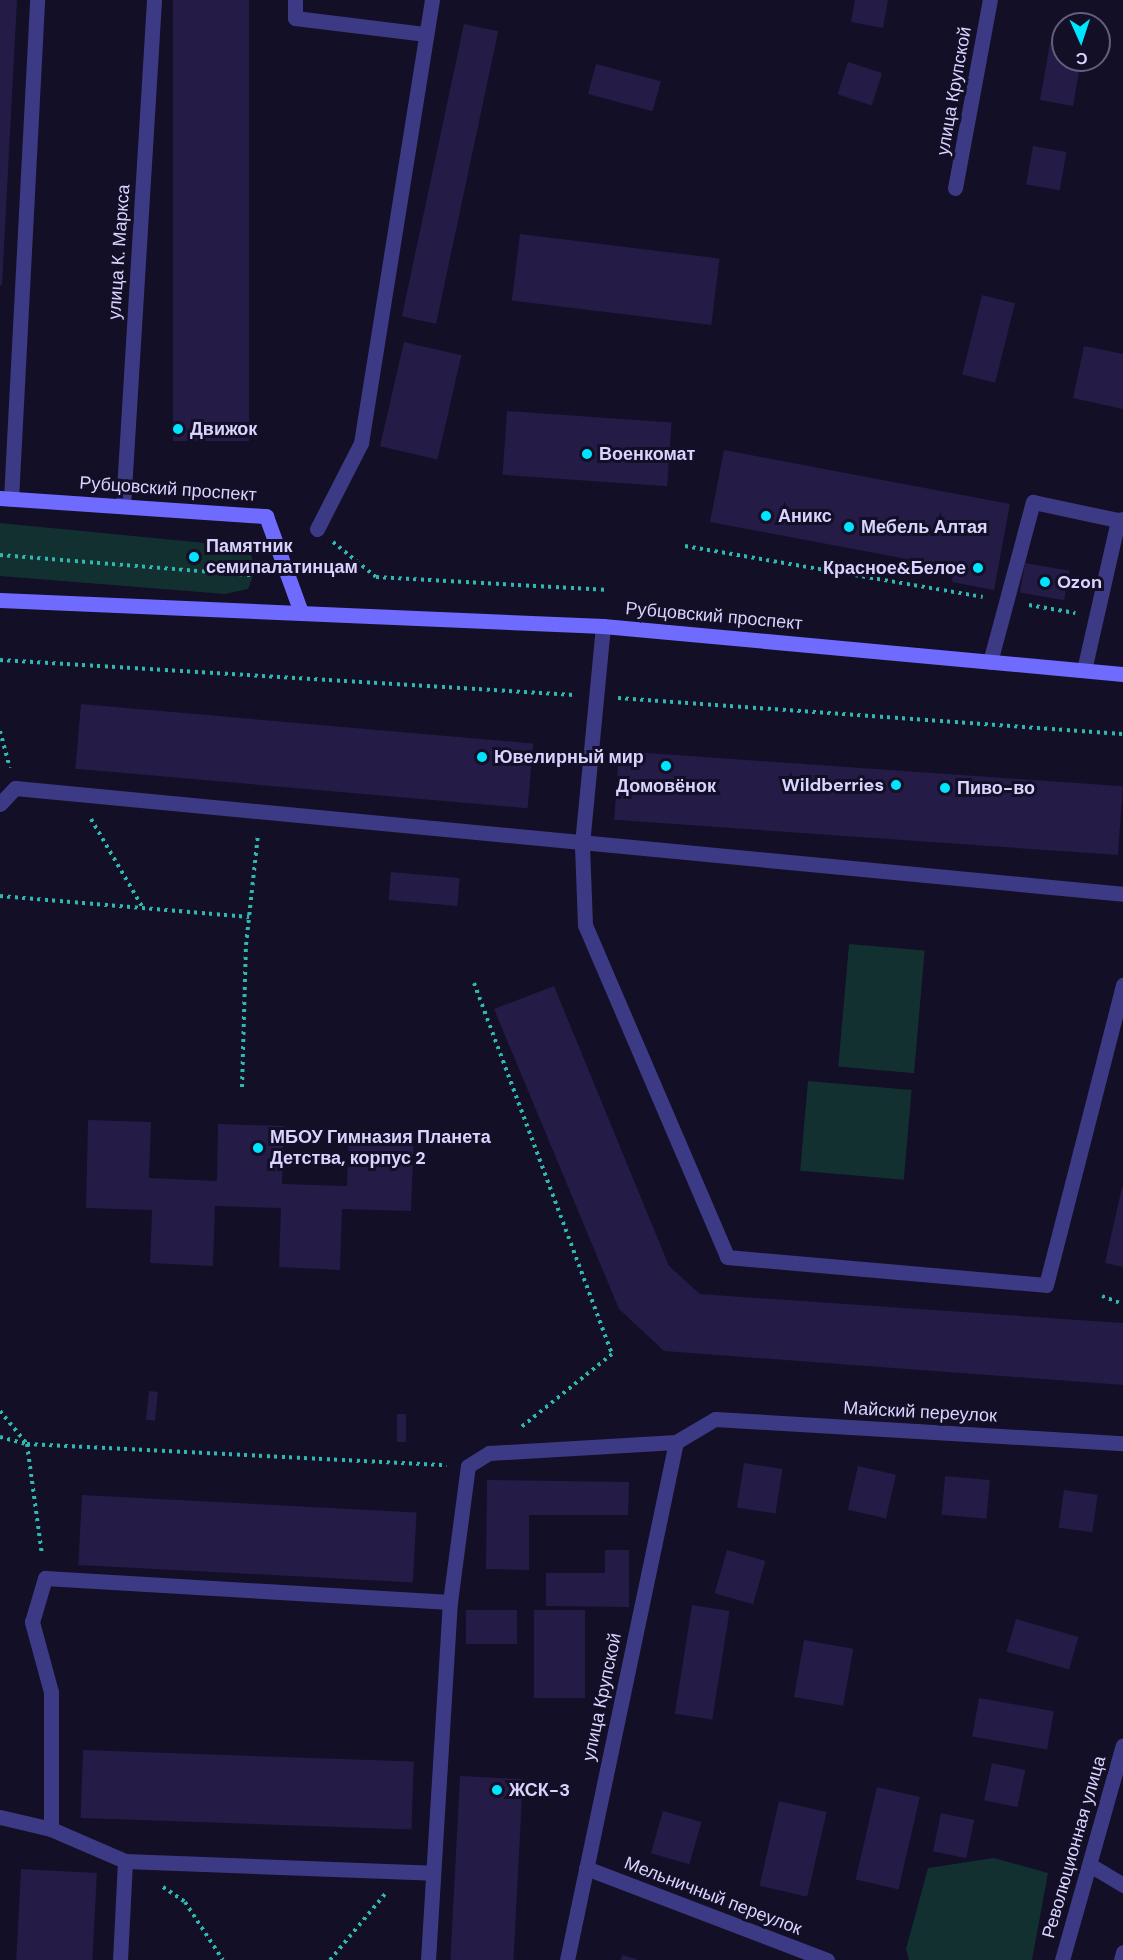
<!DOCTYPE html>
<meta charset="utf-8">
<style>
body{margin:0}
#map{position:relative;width:1123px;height:1960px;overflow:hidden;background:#130f26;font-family:"DM Sans",sans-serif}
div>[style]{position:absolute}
.green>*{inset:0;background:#12302f;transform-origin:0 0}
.building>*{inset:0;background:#241b47;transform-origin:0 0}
.path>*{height:4px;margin-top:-2px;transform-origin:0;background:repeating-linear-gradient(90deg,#2fb8b0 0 3px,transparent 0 7.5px)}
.lane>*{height:15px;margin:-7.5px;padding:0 7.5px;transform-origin:7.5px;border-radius:7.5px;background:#3d3a85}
.street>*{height:15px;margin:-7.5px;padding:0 7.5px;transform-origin:7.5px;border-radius:7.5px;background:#3d3a85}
.secondary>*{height:15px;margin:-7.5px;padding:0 7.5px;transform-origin:7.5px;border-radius:7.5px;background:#6f6bff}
.dots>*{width:16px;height:16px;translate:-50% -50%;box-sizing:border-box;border:3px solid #130f26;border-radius:50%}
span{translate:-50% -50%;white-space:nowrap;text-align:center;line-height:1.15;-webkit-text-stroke:6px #130f26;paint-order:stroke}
.street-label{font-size:18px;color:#d9d4ff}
.poi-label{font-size:18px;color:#d9d4ff;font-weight:700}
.left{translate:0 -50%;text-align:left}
.right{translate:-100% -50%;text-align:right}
.north{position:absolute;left:1051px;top:12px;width:60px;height:60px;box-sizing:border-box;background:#130f26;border:2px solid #625e7d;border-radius:50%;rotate:177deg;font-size:16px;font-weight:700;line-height:24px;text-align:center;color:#d9d4ff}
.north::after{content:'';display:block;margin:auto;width:21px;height:27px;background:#00e5ff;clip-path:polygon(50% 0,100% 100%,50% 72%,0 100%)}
</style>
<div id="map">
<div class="green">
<div style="clip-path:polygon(0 523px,236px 546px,251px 554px,255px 570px,248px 589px,225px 594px,0 576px)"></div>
<div style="left:849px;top:944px;width:76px;height:123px;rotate:5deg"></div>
<div style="left:808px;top:1081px;width:104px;height:90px;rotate:5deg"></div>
<div style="clip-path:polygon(994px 1858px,1048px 1873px,1032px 1960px,909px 1960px,906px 1949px,928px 1868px)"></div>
</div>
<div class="building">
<div style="clip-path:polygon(0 0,17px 0,2px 285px,0 285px)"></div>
<div style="left:173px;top:0;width:76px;height:441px"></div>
<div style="clip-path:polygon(855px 0,888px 0,883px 28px,851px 22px)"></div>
<div style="left:464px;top:24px;width:35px;height:299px;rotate:12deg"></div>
<div style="clip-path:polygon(1050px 43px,1063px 45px,1063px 60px,1081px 60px,1073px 106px,1040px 100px)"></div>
<div style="left:848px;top:62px;width:36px;height:34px;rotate:18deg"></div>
<div style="left:596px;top:64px;width:67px;height:31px;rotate:15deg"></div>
<div style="left:1033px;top:146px;width:34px;height:39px;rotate:10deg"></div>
<div style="left:520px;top:234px;width:201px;height:67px;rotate:7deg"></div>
<div style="left:982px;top:295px;width:34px;height:82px;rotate:14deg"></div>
<div style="left:404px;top:342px;width:59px;height:107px;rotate:13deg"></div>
<div style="clip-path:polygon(1084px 346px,1123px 354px,1123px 409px,1073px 398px)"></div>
<div style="left:507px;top:411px;width:165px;height:64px;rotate:4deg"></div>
<div style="clip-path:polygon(724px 450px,1010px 504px,994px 590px,952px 582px,954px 568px,710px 522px)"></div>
<div style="left:1025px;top:563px;width:45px;height:30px;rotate:10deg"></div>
<div style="left:81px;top:704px;width:454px;height:65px;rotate:5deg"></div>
<div style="left:619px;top:751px;width:505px;height:69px;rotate:4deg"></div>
<div style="left:391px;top:872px;width:69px;height:28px;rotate:5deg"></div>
<div style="clip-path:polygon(554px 986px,669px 1266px,700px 1294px,1123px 1323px,1123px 1385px,664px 1351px,619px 1309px,494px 1009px)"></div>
<div style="clip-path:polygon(88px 1120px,151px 1122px,149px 1178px,217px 1181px,218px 1124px,284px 1126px,282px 1184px,347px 1186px,349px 1130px,414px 1132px,411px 1211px,342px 1209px,340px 1270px,279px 1267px,281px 1208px,215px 1206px,213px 1266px,150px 1263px,152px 1210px,86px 1208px)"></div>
<div style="clip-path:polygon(1122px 1187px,1123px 1188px,1123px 1267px,1105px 1263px)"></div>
<div style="left:149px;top:1391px;width:9px;height:29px;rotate:6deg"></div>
<div style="left:397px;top:1414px;width:9px;height:28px"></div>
<div style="left:744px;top:1463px;width:39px;height:45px;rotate:9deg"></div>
<div style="left:858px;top:1466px;width:39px;height:45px;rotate:13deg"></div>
<div style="left:945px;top:1476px;width:45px;height:39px;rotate:5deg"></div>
<div style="clip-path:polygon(487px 1480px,629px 1482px,628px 1515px,529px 1515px,529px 1570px,486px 1569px)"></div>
<div style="left:1064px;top:1490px;width:34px;height:38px;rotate:8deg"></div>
<div style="left:82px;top:1495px;width:335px;height:70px;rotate:3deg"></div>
<div style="clip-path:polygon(605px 1550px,629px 1550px,629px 1607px,546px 1606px,546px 1573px,605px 1573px)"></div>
<div style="left:727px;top:1550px;width:40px;height:45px;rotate:16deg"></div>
<div style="left:692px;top:1605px;width:38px;height:110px;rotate:9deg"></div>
<div style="left:466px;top:1610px;width:51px;height:34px"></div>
<div style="left:534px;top:1610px;width:51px;height:88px"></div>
<div style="left:1016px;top:1619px;width:65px;height:34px;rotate:16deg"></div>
<div style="left:804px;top:1640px;width:50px;height:58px;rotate:10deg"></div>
<div style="left:979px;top:1698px;width:76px;height:39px;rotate:10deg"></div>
<div style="left:83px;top:1750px;width:331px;height:68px;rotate:2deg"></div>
<div style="left:992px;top:1763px;width:34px;height:38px;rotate:12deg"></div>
<div style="left:460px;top:1776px;width:63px;height:184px;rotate:3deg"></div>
<div style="left:877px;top:1787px;width:44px;height:95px;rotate:13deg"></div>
<div style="left:779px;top:1801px;width:49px;height:87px;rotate:13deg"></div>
<div style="left:663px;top:1811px;width:40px;height:44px;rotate:16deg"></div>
<div style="left:941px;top:1813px;width:34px;height:39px;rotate:12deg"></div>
<div style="left:21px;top:1869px;width:76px;height:91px;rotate:3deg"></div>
<div style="clip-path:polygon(622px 1955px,637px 1959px,637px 1960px,621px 1960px)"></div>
</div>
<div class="path">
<div style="left:333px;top:542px;width:55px;rotate:39.1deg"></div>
<div style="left:376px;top:577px;width:229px;rotate:3.2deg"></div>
<div style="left:685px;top:546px;width:302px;rotate:9.7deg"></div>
<div style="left:0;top:555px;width:251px;rotate:4.6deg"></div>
<div style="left:1029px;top:605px;width:47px;rotate:9.9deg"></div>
<div style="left:0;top:660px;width:575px;rotate:3.49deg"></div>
<div style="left:618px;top:698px;width:506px;rotate:4.08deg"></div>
<div style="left:0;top:731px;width:38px;rotate:75deg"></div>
<div style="left:91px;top:819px;width:103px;rotate:59.7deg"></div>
<div style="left:0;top:896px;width:250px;rotate:4.8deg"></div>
<div style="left:474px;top:983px;width:396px;rotate:69.6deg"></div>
<div style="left:612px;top:1354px;width:118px;rotate:141.2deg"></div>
<div style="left:242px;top:1087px;width:142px;rotate:-88.4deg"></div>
<div style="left:246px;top:945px;width:111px;rotate:-83.8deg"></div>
<div style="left:1102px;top:1296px;width:22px;rotate:21deg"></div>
<div style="left:0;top:1411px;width:43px;rotate:50.7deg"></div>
<div style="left:27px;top:1444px;width:420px;rotate:2.9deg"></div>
<div style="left:0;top:1437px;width:28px;rotate:15deg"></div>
<div style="left:27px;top:1444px;width:112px;rotate:82.3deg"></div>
<div style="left:163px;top:1887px;width:27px;rotate:34deg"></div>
<div style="left:185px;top:1902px;width:69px;rotate:56.8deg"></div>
<div style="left:330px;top:1960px;width:86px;rotate:-50.2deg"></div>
</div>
<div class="lane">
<div style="left:295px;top:0;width:18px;rotate:90deg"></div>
<div style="left:295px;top:18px;width:132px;rotate:7deg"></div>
<div style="left:11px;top:499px;width:500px;rotate:-87deg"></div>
<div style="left:123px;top:506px;width:507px;rotate:-86.49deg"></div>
<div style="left:317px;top:529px;width:97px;rotate:-62.9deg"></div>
<div style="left:361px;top:443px;width:449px;rotate:-80.9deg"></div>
<div style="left:603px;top:626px;width:221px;rotate:95.5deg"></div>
<div style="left:582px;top:846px;width:79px;rotate:87.8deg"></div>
<div style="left:585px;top:925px;width:361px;rotate:66.8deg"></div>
<div style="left:727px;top:1257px;width:320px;rotate:5deg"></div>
<div style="left:1046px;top:1285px;width:310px;rotate:-75.6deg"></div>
<div style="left:990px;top:662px;width:166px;rotate:-75deg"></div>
<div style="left:1033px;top:502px;width:87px;rotate:12deg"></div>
<div style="left:1084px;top:670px;width:154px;rotate:-77.2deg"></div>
<div style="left:1118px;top:520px;width:5px;rotate:-11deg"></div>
<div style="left:0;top:804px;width:22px;rotate:-47deg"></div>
<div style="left:15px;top:788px;width:1113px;rotate:5.46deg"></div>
<div style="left:0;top:1817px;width:52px;rotate:13.2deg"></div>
<div style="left:51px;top:1829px;width:81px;rotate:23.4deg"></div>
<div style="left:51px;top:1829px;width:137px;rotate:-90deg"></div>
<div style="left:51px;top:1692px;width:73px;rotate:-105.2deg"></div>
<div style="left:32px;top:1622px;width:46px;rotate:-73.5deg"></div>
<div style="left:45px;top:1578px;width:406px;rotate:3.4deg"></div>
<div style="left:1090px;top:1865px;width:39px;rotate:31deg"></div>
<div style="left:120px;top:1960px;width:99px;rotate:-87.1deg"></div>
<div style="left:125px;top:1861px;width:308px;rotate:2.2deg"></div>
<div style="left:428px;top:1960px;width:359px;rotate:-86.5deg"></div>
<div style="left:450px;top:1602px;width:137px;rotate:-82.5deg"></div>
<div style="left:468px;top:1466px;width:25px;rotate:-32deg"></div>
<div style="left:489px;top:1453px;width:187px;rotate:-3.4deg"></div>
<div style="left:676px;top:1442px;width:45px;rotate:-30.5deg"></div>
<div style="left:1121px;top:1960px;width:8px;rotate:-76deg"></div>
</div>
<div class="street">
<div style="left:955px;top:188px;width:191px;rotate:-79.5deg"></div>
<div style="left:715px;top:1419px;width:409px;rotate:3.4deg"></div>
<div style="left:586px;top:1868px;width:258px;rotate:20.9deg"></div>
<div style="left:567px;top:1960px;width:529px;rotate:-78.12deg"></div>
<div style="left:1062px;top:1960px;width:223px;rotate:-74.2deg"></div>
</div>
<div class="secondary">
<div style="left:0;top:498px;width:267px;rotate:3.9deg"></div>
<div style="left:266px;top:516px;width:102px;rotate:70deg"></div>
<div style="left:0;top:600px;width:604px;rotate:2.47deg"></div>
<div style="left:603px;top:626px;width:522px;rotate:5.27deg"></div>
</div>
<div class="dots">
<div style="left:178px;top:429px;background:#00e5ff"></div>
<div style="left:587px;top:454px;background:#00e5ff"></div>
<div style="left:766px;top:516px;background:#00e5ff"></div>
<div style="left:849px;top:527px;background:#00e5ff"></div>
<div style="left:194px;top:557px;background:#00e5ff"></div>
<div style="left:978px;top:568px;background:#00e5ff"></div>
<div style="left:1045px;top:582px;background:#00e5ff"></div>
<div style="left:482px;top:757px;background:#00e5ff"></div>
<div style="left:666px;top:766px;background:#00e5ff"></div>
<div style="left:896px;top:785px;background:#00e5ff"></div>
<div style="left:945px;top:788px;background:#00e5ff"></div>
<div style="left:258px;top:1148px;background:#00e5ff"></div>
<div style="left:497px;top:1790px;background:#00e5ff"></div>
</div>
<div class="street-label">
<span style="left:954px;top:91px;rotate:-80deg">улица Крупской</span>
<span style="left:119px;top:252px;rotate:-86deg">улица К. Маркса</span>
<span style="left:168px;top:489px;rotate:4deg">Рубцовский проспект</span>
<span style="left:714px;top:616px;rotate:5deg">Рубцовский проспект</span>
<span style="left:920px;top:1412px;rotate:3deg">Майский переулок</span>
<span style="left:602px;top:1697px;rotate:-78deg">улица Крупской</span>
<span style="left:1074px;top:1847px;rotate:-74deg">Революционная улица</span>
<span style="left:713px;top:1896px;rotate:21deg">Мельничный переулок</span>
</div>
<div class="poi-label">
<span class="left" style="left:190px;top:429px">Движок</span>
<span class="left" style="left:599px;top:454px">Военкомат</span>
<span class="left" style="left:778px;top:516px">Аникс</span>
<span class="left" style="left:861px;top:527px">Мебель Алтая</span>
<span class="left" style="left:206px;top:557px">Памятник<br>семипалатинцам</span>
<span class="right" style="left:966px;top:568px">Красное&amp;Белое</span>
<span class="left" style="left:1057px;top:582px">Ozon</span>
<span class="left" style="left:494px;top:757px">Ювелирный мир</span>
<span class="right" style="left:884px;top:785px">Wildberries</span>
<span style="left:666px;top:786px">Домовёнок</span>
<span class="left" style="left:957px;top:788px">Пиво-во</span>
<span class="left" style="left:270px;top:1148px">МБОУ Гимназия Планета<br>Детства, корпус 2</span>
<span class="left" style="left:509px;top:1790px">ЖСК-3</span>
</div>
<div class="north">С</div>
</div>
